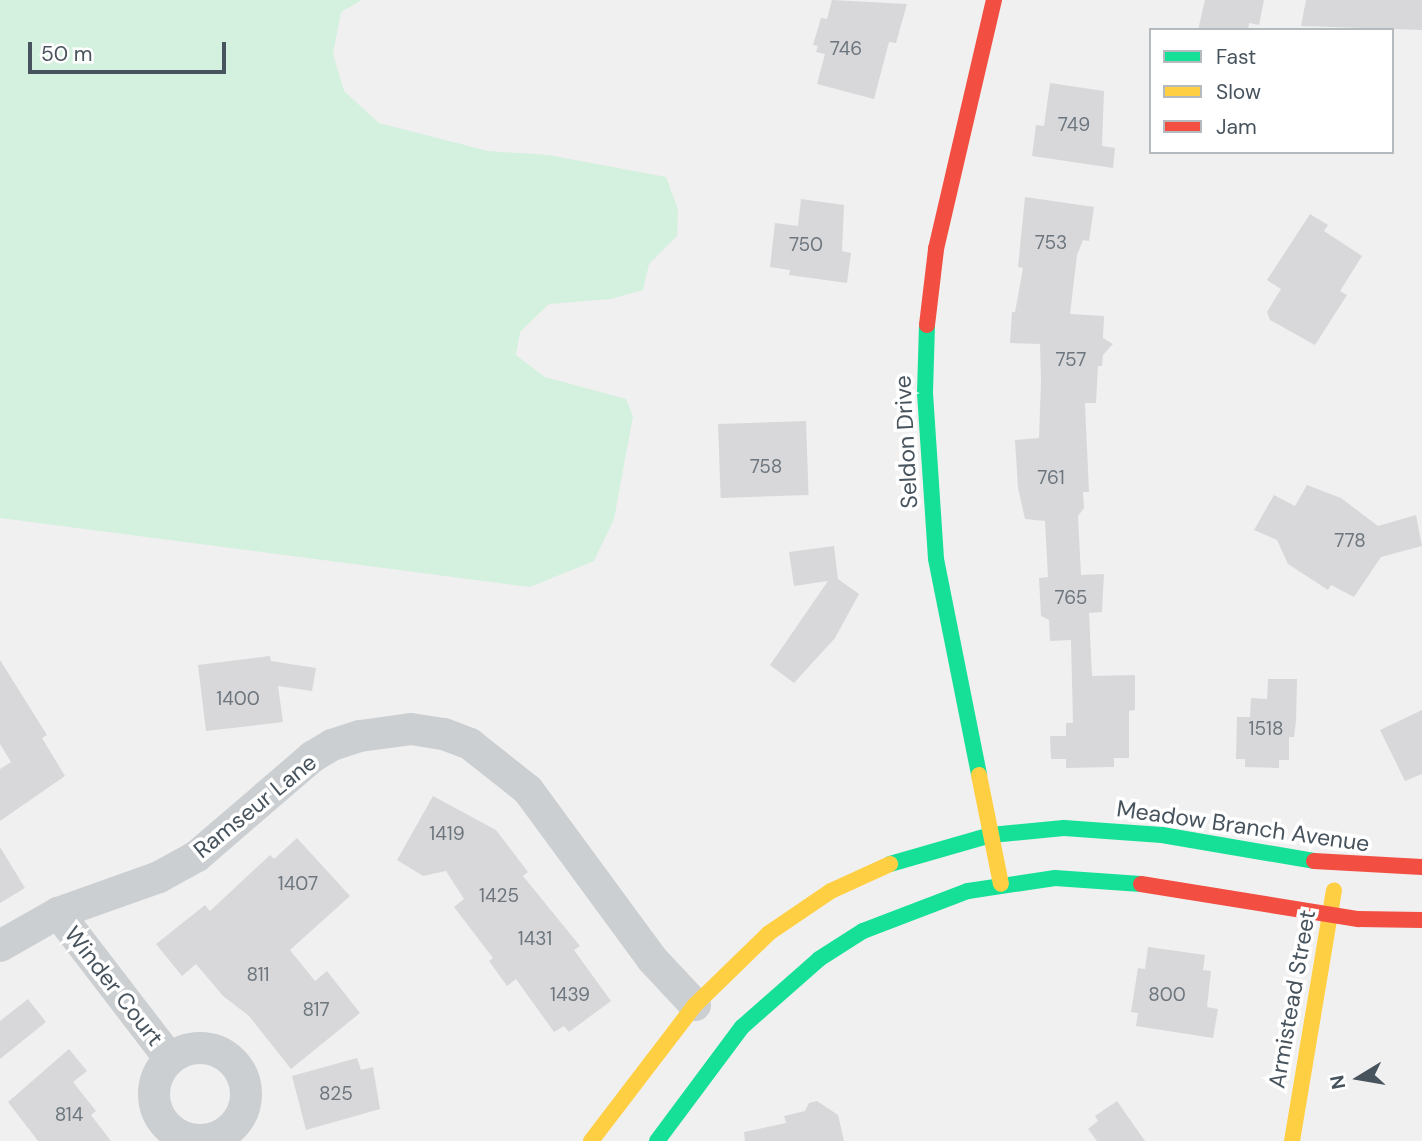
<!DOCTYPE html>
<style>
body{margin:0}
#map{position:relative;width:1422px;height:1141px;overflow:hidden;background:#f1f0f0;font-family:"DM Sans",sans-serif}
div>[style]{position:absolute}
.green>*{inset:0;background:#d4f0de}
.building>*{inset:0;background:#d8d8da;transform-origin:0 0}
.street>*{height:32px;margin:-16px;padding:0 16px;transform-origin:16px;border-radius:16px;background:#cccfd1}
.street>.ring{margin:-16px;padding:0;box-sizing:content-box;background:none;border:32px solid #cccfd1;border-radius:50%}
.fast>*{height:16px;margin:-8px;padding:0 8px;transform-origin:8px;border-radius:8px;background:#16e098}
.slow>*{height:16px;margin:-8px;padding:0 8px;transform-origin:8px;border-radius:8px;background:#ffcf43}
.jam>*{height:16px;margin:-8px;padding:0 8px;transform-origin:8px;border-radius:8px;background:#f24e42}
span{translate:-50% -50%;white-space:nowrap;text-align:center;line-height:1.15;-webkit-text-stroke:7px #fff;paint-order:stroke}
.number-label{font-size:19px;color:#6d767e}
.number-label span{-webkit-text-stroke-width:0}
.street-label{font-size:23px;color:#47535d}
.legend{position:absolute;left:1149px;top:28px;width:245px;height:126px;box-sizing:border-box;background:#fff;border:2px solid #b5babe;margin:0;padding:9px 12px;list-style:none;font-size:21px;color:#47535d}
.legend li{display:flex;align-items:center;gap:14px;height:35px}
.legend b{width:35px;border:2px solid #b5babe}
.north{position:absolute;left:1324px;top:1043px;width:70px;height:70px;-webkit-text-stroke:5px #fff;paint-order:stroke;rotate:259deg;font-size:19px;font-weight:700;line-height:28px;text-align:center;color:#47535d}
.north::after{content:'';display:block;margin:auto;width:24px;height:32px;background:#47535d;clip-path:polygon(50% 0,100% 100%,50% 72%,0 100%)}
.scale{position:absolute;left:28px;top:42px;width:198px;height:32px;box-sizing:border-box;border:4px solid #47535d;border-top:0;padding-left:9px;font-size:21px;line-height:24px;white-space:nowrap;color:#47535d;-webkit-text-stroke:5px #fff;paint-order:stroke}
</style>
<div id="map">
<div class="green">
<div style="clip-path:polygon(0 0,362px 0,341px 12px,333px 54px,344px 91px,379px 123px,488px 151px,549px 155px,666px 177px,678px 209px,677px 236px,649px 264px,643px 290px,611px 299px,549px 304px,520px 332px,516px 355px,545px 377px,626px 399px,633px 416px,614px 519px,594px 561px,530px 587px,0 518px)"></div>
</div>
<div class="building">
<div style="clip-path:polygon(832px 0,907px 4px,896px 43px,889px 42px,874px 99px,817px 84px,825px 54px,816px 52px,818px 46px,813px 45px,821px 18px,827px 19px)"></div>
<div style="clip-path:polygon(1205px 0,1264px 0,1259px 25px,1249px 23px,1248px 30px,1198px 30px)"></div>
<div style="clip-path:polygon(1306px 0,1422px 0,1422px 30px,1301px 26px)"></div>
<div style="clip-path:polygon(1050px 83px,1104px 91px,1102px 146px,1115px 148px,1113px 168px,1032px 156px,1036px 125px,1044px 126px)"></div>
<div style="clip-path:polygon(1025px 197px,1094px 207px,1089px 241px,1083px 240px,1077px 255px,1070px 314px,1104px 316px,1103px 338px,1113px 344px,1103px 355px,1102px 366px,1098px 366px,1096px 403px,1085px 403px,1089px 492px,1083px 492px,1084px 508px,1078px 516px,1081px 575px,1104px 574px,1102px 612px,1089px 613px,1092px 676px,1135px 675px,1135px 710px,1129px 711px,1129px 758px,1114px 758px,1114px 767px,1066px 768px,1066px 759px,1051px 759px,1050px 736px,1066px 736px,1066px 723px,1073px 723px,1071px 640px,1050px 641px,1049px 620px,1041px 616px,1039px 578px,1048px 577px,1045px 521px,1025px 519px,1018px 488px,1015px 440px,1039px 438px,1041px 381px,1040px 344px,1010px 343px,1012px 312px,1015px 312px,1023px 268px,1018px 267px)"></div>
<div style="clip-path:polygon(801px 199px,844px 205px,842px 251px,851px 253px,847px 283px,789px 275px,790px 270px,770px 267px,775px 223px,798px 226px)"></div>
<div style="clip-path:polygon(1310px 214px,1328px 225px,1324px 231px,1362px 256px,1340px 291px,1347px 295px,1315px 345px,1270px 320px,1267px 312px,1281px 289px,1267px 280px)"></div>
<div style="left:806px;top:421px;width:74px;height:88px;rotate:88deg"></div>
<div style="clip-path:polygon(1307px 485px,1341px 498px,1378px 526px,1416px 515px,1422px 546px,1381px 557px,1354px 597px,1331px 585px,1328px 590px,1288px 564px,1277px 540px,1254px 530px,1274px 495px,1295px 506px)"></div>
<div style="clip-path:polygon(834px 546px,838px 579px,859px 594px,835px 638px,794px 683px,770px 665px,828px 581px,794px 586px,789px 552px)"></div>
<div style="clip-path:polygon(270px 656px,271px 661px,316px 668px,312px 691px,278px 686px,283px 722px,206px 731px,198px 665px)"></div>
<div style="clip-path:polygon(0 660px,47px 735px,42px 738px,65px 776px,0 821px,0 769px,11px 762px,0 744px)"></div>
<div style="clip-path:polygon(1268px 679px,1297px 679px,1296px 721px,1294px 737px,1289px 737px,1289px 760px,1279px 760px,1279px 768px,1245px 767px,1245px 759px,1236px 759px,1237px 717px,1250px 717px,1251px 698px,1267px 699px)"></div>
<div style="clip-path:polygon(1422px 710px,1422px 774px,1405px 781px,1380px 730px)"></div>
<div style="clip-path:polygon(433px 796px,496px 830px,528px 872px,523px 876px,580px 946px,574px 950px,611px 1001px,569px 1032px,564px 1026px,554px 1032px,516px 979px,507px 986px,489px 961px,493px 958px,454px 907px,464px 899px,446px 871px,423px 876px,397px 860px)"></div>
<div style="clip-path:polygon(297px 838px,350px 896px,290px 950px,315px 981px,327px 971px,360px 1013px,291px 1069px,249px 1016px,223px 996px,196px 964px,182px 976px,156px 944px,205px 905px,210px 911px,270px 855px,274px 859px)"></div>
<div style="clip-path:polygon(0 847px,25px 888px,0 903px)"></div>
<div style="clip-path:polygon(1148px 947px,1205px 955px,1203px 970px,1211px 971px,1207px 1007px,1218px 1009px,1213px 1038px,1136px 1026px,1138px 1013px,1131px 1012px,1138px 968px,1145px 969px)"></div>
<div style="clip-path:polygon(28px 999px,46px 1022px,0 1059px,0 1021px)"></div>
<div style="clip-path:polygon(69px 1049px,87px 1071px,73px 1082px,96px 1111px,91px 1115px,111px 1141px,38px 1141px,8px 1102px)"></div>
<div style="clip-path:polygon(357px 1058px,361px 1070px,373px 1067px,380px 1109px,306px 1130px,292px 1076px)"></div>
<div style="clip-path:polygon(817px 1101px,838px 1115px,844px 1141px,745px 1141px,744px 1132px,786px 1123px,784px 1116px,805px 1111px,809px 1103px)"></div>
<div style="clip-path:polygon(1117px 1101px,1145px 1141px,1097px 1141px,1088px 1129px,1098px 1121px,1095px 1116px)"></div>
</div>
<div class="street">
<div style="left:58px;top:913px;width:184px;rotate:52.5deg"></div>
<div style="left:0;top:946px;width:67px;rotate:-29.6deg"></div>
<div style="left:58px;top:913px;width:107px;rotate:-19.6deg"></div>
<div style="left:159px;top:877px;width:43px;rotate:-28.9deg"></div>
<div style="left:197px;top:856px;width:152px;rotate:-40.7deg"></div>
<div style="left:312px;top:757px;width:23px;rotate:-31deg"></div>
<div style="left:332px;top:745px;width:29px;rotate:-18deg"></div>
<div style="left:360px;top:736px;width:51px;rotate:-7.8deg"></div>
<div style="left:411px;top:729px;width:33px;rotate:9deg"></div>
<div style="left:444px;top:734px;width:28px;rotate:21deg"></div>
<div style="left:470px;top:744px;width:74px;rotate:38.4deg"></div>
<div style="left:528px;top:790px;width:210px;rotate:53.7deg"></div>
<div style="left:652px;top:959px;width:63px;rotate:46.9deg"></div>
<div class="ring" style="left:154px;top:1048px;width:60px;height:60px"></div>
</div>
<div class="fast">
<div style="left:927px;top:325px;width:68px;rotate:91.7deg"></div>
<div style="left:925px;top:393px;width:166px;rotate:86.2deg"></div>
<div style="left:936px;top:559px;width:220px;rotate:78.7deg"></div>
<div style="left:890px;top:864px;width:105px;rotate:-16deg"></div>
<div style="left:991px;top:835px;width:73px;rotate:-5.5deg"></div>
<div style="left:1064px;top:828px;width:98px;rotate:4.1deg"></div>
<div style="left:1162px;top:835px;width:154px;rotate:9.7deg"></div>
<div style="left:657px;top:1141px;width:142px;rotate:-53.3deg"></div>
<div style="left:742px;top:1027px;width:103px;rotate:-41.4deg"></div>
<div style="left:819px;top:959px;width:52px;rotate:-32.5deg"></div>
<div style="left:863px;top:931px;width:112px;rotate:-20.9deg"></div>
<div style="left:968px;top:891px;width:88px;rotate:-8.5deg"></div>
<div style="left:1055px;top:878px;width:86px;rotate:4deg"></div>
</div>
<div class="slow">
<div style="left:979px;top:775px;width:111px;rotate:78.6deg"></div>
<div style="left:591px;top:1141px;width:171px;rotate:-52.6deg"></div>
<div style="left:695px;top:1005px;width:103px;rotate:-44.2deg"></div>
<div style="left:769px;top:933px;width:75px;rotate:-34.1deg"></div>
<div style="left:831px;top:891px;width:65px;rotate:-24.6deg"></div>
<div style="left:1292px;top:1141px;width:254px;rotate:-80.5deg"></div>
</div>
<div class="jam">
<div style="left:927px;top:325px;width:77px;rotate:-83.2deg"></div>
<div style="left:936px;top:249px;width:256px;rotate:-76.9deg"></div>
<div style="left:1314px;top:861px;width:108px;rotate:3.2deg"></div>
<div style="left:1141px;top:884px;width:220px;rotate:9.2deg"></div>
<div style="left:1358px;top:919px;width:64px;rotate:0.9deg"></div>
</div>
<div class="number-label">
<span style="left:846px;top:49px">746</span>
<span style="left:1074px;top:125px">749</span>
<span style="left:1051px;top:243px">753</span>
<span style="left:806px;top:245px">750</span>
<span style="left:1071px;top:360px">757</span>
<span style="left:766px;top:467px">758</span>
<span style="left:1051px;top:478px">761</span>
<span style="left:1350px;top:541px">778</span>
<span style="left:1071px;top:598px">765</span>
<span style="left:238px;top:699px">1400</span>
<span style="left:1266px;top:729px">1518</span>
<span style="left:447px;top:834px">1419</span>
<span style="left:298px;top:884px">1407</span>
<span style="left:499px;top:896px">1425</span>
<span style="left:535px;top:939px">1431</span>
<span style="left:258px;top:975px">811</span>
<span style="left:570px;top:995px">1439</span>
<span style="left:1167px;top:995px">800</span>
<span style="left:316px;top:1010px">817</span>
<span style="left:336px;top:1094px">825</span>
<span style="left:69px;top:1115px">814</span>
</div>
<div class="street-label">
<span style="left:906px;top:442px;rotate:-93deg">Seldon Drive</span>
<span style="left:255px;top:806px;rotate:-39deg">Ramseur Lane</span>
<span style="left:1243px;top:826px;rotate:8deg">Meadow Branch Avenue</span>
<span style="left:114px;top:986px;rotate:52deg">Winder Court</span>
<span style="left:1292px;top:999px;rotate:-80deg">Armistead Street</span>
</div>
<ul class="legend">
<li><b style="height:9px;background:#16e098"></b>Fast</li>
<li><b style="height:9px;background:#ffcf43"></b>Slow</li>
<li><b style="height:9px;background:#f24e42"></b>Jam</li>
</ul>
<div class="north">N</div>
<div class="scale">50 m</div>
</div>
